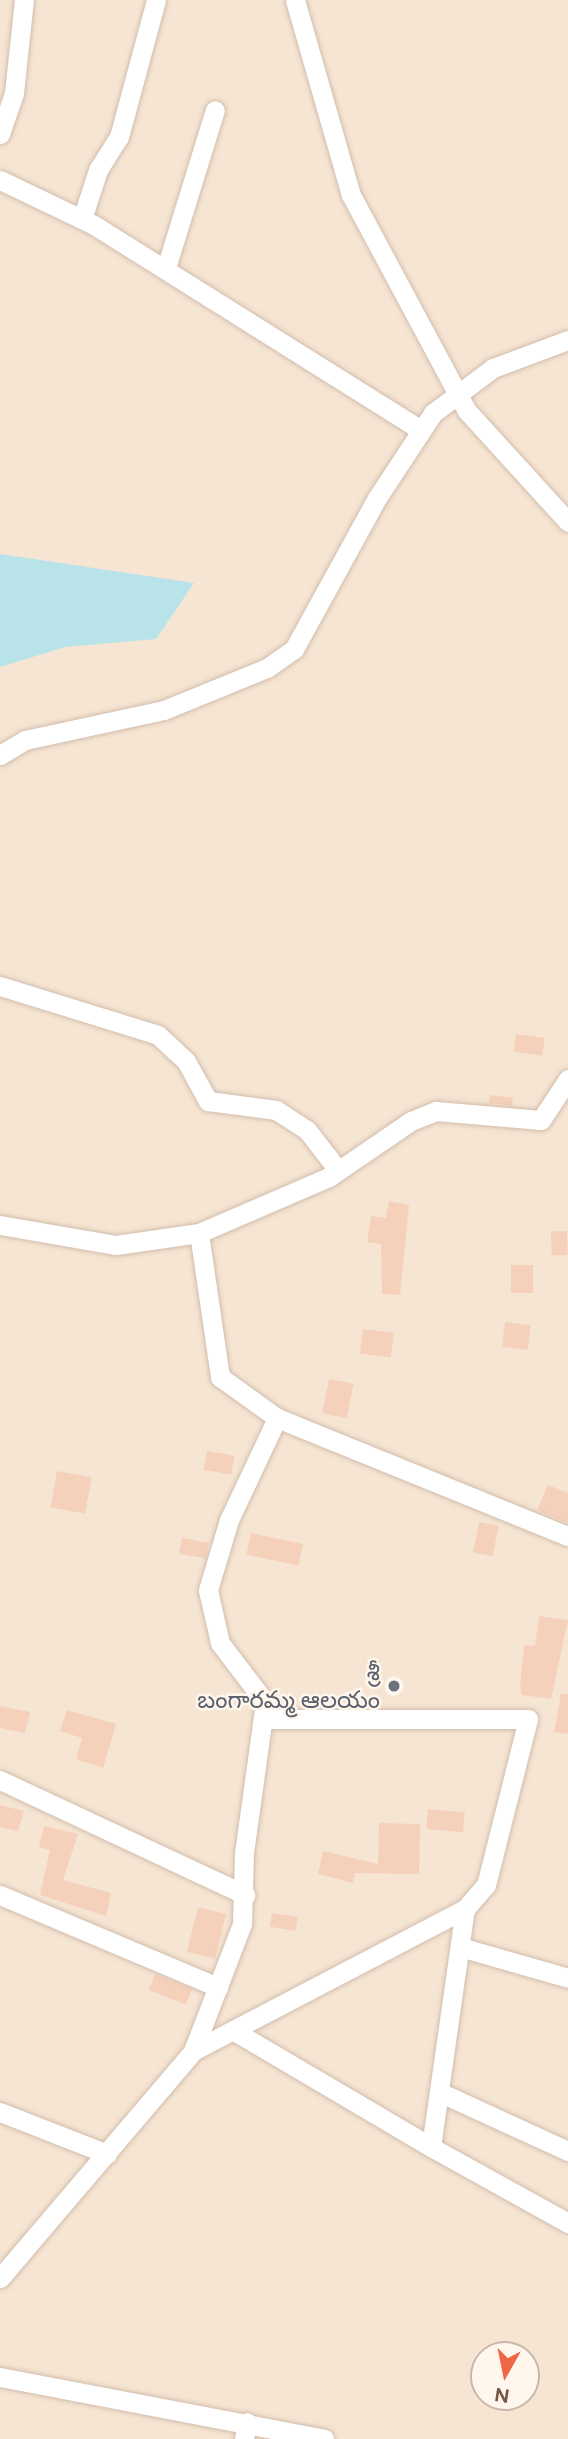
<!DOCTYPE html>
<meta charset="utf-8">
<style>
body{margin:0}
#map{position:relative;width:568px;height:2439px;overflow:hidden;background:#fef4e5;font-family:Figtree,"Noto Sans Telugu",sans-serif}
div>[style]{position:absolute}
.residential>*{inset:0;background:#f6e5d3}
.water>*{inset:0;background:#b8e3e9}
.building>*{inset:0;background:#f5d1bb;transform-origin:0 0}
.roads{filter:drop-shadow(0 0 2px #d2bdad) drop-shadow(0 0 2px #d2bdad)}
.minor>*{height:19px;margin:-9.5px;padding:0 9.5px;transform-origin:9.5px;border-radius:9.5px;background:#fff}
.dots>*{width:19px;height:19px;translate:-50% -50%;box-sizing:border-box;border:4px solid #fff7ed;border-radius:50%}
span{translate:-50% -50%;white-space:nowrap;text-align:center;line-height:1.15;-webkit-text-stroke:5px #fff7ed;paint-order:stroke}
.worship-label{font-size:24px;color:#5b616d}
.right{translate:-100% -50%;text-align:right}
.north{position:absolute;left:470px;top:2341px;width:70px;height:70px;box-sizing:border-box;background:#fff7ed;border:2px solid #c9b7ab;border-radius:50%;rotate:189deg;font-size:19px;font-weight:700;line-height:28px;text-align:center;color:#785848}
.north::after{content:'';display:block;margin:auto;width:24px;height:32px;background:#e64;clip-path:polygon(50% 0,100% 100%,50% 72%,0 100%)}
</style>
<div id="map">
<div class="residential">
<div style="clip-path:polygon(evenodd,0 0,568px 0,568px 2439px,0 2439px,0 0,484px 2355px,526px 2355px,526px 2397px,484px 2397px,484px 2355px)"></div>
</div>
<div class="water">
<div style="clip-path:polygon(0 554px,194px 583px,156px 639px,65px 647px,0 667px)"></div>
</div>
<div class="building">
<div style="left:516px;top:1034px;width:29px;height:18px;rotate:8deg"></div>
<div style="left:490px;top:1095px;width:23px;height:8px;rotate:7deg"></div>
<div style="clip-path:polygon(389px 1201px,409px 1205px,400px 1295px,382px 1294px,381px 1244px,367px 1242px,371px 1216px,386px 1218px)"></div>
<div style="left:567px;top:1231px;width:24px;height:16px;rotate:88deg"></div>
<div style="left:511px;top:1265px;width:22px;height:28px"></div>
<div style="left:505px;top:1322px;width:26px;height:25px;rotate:7deg"></div>
<div style="left:363px;top:1329px;width:31px;height:25px;rotate:7deg"></div>
<div style="left:329px;top:1379px;width:25px;height:35px;rotate:11deg"></div>
<div style="left:207px;top:1451px;width:28px;height:19px;rotate:10deg"></div>
<div style="left:57px;top:1471px;width:35px;height:37px;rotate:10deg"></div>
<div style="clip-path:polygon(548px 1485px,568px 1493px,568px 1523px,537px 1510px)"></div>
<div style="left:479px;top:1522px;width:20px;height:31px;rotate:11deg"></div>
<div style="left:251px;top:1533px;width:53px;height:22px;rotate:12deg"></div>
<div style="left:182px;top:1538px;width:27px;height:16px;rotate:10deg"></div>
<div style="clip-path:polygon(539px 1616px,568px 1620px,551px 1699px,522px 1695px,520px 1686px,524px 1645px,535px 1646px)"></div>
<div style="clip-path:polygon(561px 1694px,568px 1694px,568px 1734px,554px 1732px)"></div>
<div style="clip-path:polygon(0 1706px,30px 1712px,25px 1733px,0 1728px)"></div>
<div style="clip-path:polygon(67px 1710px,116px 1724px,103px 1768px,76px 1759px,82px 1738px,60px 1731px)"></div>
<div style="clip-path:polygon(0 1805px,24px 1811px,18px 1831px,0 1827px)"></div>
<div style="left:428px;top:1809px;width:37px;height:20px;rotate:5deg"></div>
<div style="clip-path:polygon(379px 1823px,420px 1824px,419px 1874px,355px 1873px,353px 1883px,318px 1874px,323px 1851px,378px 1864px)"></div>
<div style="clip-path:polygon(44px 1826px,78px 1834px,63px 1880px,111px 1893px,106px 1916px,40px 1895px,50px 1850px,39px 1847px)"></div>
<div style="left:198px;top:1907px;width:29px;height:46px;rotate:14deg"></div>
<div style="left:272px;top:1913px;width:26px;height:14px;rotate:9deg"></div>
<div style="left:155px;top:1974px;width:40px;height:17px;rotate:22deg"></div>
</div>
<div class="roads">
<div class="minor">
<div style="left:295px;top:0;width:203px;rotate:74deg"></div>
<div style="left:351px;top:195px;width:245px;rotate:61.8deg"></div>
<div style="left:467px;top:411px;width:150px;rotate:47.7deg"></div>
<div style="left:0;top:134px;width:43px;rotate:-71.1deg"></div>
<div style="left:14px;top:93px;width:94px;rotate:-83.9deg"></div>
<div style="left:0;top:180px;width:104px;rotate:25.6deg"></div>
<div style="left:94px;top:225px;width:386px;rotate:32.1deg"></div>
<div style="left:82px;top:219px;width:52px;rotate:-71.9deg"></div>
<div style="left:98px;top:170px;width:39px;rotate:-58deg"></div>
<div style="left:119px;top:137px;width:142px;rotate:-74.9deg"></div>
<div style="left:166px;top:268px;width:165px;rotate:-72.8deg"></div>
<div style="left:0;top:755px;width:29px;rotate:-31deg"></div>
<div style="left:25px;top:740px;width:142px;rotate:-12.2deg"></div>
<div style="left:164px;top:710px;width:111px;rotate:-22.2deg"></div>
<div style="left:267px;top:668px;width:33px;rotate:-35deg"></div>
<div style="left:294px;top:649px;width:172px;rotate:-61.2deg"></div>
<div style="left:377px;top:498px;width:102px;rotate:-56.6deg"></div>
<div style="left:433px;top:413px;width:75px;rotate:-36.9deg"></div>
<div style="left:493px;top:368px;width:80px;rotate:-20.5deg"></div>
<div style="left:0;top:986px;width:165px;rotate:17.2deg"></div>
<div style="left:158px;top:1035px;width:38px;rotate:43deg"></div>
<div style="left:186px;top:1061px;width:46px;rotate:61.2deg"></div>
<div style="left:208px;top:1101px;width:69px;rotate:7.5deg"></div>
<div style="left:276px;top:1110px;width:37px;rotate:33deg"></div>
<div style="left:307px;top:1130px;width:51px;rotate:52.2deg"></div>
<div style="left:0;top:1225px;width:118px;rotate:9.8deg"></div>
<div style="left:116px;top:1245px;width:84px;rotate:-8.2deg"></div>
<div style="left:199px;top:1233px;width:142px;rotate:-23.3deg"></div>
<div style="left:329px;top:1177px;width:99px;rotate:-34.3deg"></div>
<div style="left:411px;top:1121px;width:27px;rotate:-22deg"></div>
<div style="left:436px;top:1111px;width:105px;rotate:4.9deg"></div>
<div style="left:541px;top:1120px;width:49px;rotate:-56.6deg"></div>
<div style="left:199px;top:1233px;width:146px;rotate:81.7deg"></div>
<div style="left:220px;top:1377px;width:70px;rotate:35.7deg"></div>
<div style="left:277px;top:1418px;width:314px;rotate:22.1deg"></div>
<div style="left:0;top:1780px;width:271px;rotate:25.1deg"></div>
<div style="left:0;top:1895px;width:237px;rotate:22.9deg"></div>
<div style="left:460px;top:1947px;width:112px;rotate:16deg"></div>
<div style="left:234px;top:2031px;width:229px;rotate:30.5deg"></div>
<div style="left:431px;top:2147px;width:240px;rotate:-81.9deg"></div>
<div style="left:465px;top:1909px;width:32px;rotate:-49deg"></div>
<div style="left:486px;top:1885px;width:171px;rotate:-75.8deg"></div>
<div style="left:528px;top:1719px;width:263px;rotate:180deg"></div>
<div style="left:193px;top:2051px;width:307px;rotate:-27.6deg"></div>
<div style="left:439px;top:2092px;width:142px;rotate:24.6deg"></div>
<div style="left:0;top:2112px;width:115px;rotate:21.4deg"></div>
<div style="left:431px;top:2147px;width:157px;rotate:29deg"></div>
<div style="left:0;top:2278px;width:298px;rotate:-49.6deg"></div>
<div style="left:193px;top:2051px;width:136px;rotate:-68.9deg"></div>
<div style="left:242px;top:1924px;width:71px;rotate:-88.4deg"></div>
<div style="left:244px;top:1853px;width:152px;rotate:-82.1deg"></div>
<div style="left:265px;top:1702px;width:74px;rotate:-127.3deg"></div>
<div style="left:220px;top:1643px;width:54px;rotate:-102.8deg"></div>
<div style="left:208px;top:1590px;width:73px;rotate:-73.3deg"></div>
<div style="left:229px;top:1520px;width:113px;rotate:-64.8deg"></div>
<div style="left:0;top:2377px;width:330px;rotate:10.8deg"></div>
<div style="left:244px;top:2439px;width:17px;rotate:-80deg"></div>
</div>
</div>
<div class="dots">
<div style="left:394px;top:1686px;background:#6b7280"></div>
</div>
<div class="worship-label">
<span class="right" style="left:380px;top:1686px">శ్రీ<br>బంగారమ్మ ఆలయం</span>
</div>
<div class="north">N</div>
</div>
